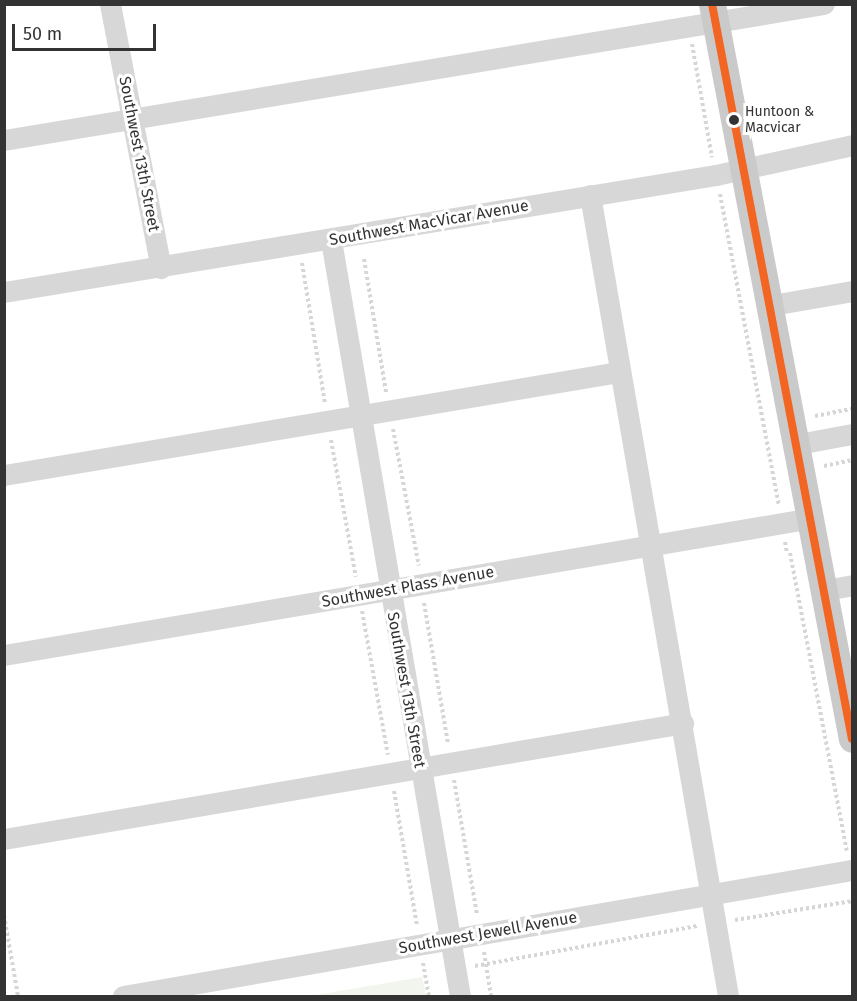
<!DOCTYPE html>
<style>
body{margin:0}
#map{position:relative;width:857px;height:1001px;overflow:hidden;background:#fff;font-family:"Fira Sans",sans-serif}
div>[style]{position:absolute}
.green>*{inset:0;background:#f1f5ed}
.path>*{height:4px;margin-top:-2px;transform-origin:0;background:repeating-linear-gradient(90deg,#d6d6d6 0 3px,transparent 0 6px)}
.minor>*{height:21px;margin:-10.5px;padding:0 10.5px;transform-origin:10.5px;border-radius:10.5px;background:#d7d7d7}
.major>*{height:27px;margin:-13.5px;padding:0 13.5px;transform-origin:13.5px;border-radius:13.5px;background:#cacaca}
.bus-1>*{height:8px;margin:-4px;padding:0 4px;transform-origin:4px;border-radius:4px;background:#f26522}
.dots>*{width:16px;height:16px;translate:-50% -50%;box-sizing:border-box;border:3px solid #fff;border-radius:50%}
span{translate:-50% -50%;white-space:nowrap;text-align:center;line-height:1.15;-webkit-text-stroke:6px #fff;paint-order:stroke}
.bus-label{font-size:14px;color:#333}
.left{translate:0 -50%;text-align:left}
.street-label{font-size:16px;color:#333}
.frame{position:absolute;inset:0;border:6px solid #333;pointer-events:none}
.scale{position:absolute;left:12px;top:24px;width:144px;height:27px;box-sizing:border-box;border:3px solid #333;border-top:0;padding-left:8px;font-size:18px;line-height:21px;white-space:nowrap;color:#333;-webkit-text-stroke:4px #fff;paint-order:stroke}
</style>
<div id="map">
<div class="green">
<div style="clip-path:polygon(422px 977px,426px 996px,310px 996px)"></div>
</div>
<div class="path">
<div style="left:692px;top:44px;width:115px;rotate:80deg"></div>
<div style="left:720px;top:194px;width:317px;rotate:79.3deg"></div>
<div style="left:364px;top:259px;width:135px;rotate:80.6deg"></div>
<div style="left:302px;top:263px;width:142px;rotate:80.7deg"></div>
<div style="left:815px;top:416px;width:38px;rotate:-11deg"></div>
<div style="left:393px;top:429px;width:139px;rotate:79.3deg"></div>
<div style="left:331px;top:440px;width:139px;rotate:79.7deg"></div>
<div style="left:824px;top:466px;width:29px;rotate:-12deg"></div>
<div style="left:785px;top:542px;width:11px;rotate:80deg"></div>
<div style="left:790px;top:553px;width:305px;rotate:79.2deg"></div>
<div style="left:424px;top:603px;width:142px;rotate:80.3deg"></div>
<div style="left:362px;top:611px;width:146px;rotate:79.8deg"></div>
<div style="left:454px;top:780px;width:137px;rotate:80.3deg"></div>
<div style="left:394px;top:791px;width:137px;rotate:80.3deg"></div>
<div style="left:4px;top:915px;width:82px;rotate:80.2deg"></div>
<div style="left:735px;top:920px;width:119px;rotate:-9.2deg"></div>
<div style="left:484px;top:952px;width:45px;rotate:81deg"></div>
<div style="left:423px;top:963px;width:34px;rotate:80deg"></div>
<div style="left:475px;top:966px;width:227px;rotate:-10.2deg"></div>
</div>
<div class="minor">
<div style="left:110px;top:4px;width:269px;rotate:79.1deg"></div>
<div style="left:4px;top:140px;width:831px;rotate:-9.42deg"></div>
<div style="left:590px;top:195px;width:813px;rotate:80.22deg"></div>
<div style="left:331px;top:240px;width:767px;rotate:80.32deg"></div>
<div style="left:4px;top:292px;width:722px;rotate:-9.33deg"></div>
<div style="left:716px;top:175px;width:139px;rotate:-12.4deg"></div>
<div style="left:772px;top:305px;width:81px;rotate:-9.9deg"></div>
<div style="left:798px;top:444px;width:55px;rotate:-10.5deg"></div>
<div style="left:4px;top:475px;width:624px;rotate:-9.51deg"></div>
<div style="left:825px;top:590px;width:27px;rotate:-10deg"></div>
<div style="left:4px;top:655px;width:820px;rotate:-9.62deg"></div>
<div style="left:4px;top:839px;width:689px;rotate:-9.69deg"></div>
<div style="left:123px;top:996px;width:740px;rotate:-9.81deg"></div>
</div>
<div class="major">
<div style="left:712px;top:4px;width:748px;rotate:79.22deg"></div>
</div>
<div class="bus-1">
<div style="left:712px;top:4px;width:748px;rotate:79.22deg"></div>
</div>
<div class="dots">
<div style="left:734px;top:120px;background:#333"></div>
</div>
<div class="bus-label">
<span class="left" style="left:745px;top:120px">Huntoon &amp;<br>Macvicar</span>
</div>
<div class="street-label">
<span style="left:139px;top:154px;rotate:79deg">Southwest 13th Street</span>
<span style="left:429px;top:223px;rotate:-10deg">Southwest MacVicar Avenue</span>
<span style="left:408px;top:587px;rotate:-10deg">Southwest Plass Avenue</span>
<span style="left:406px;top:690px;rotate:80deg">Southwest 13th Street</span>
<span style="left:488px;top:933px;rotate:-10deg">Southwest Jewell Avenue</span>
</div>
<div class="frame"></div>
<div class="scale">50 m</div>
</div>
